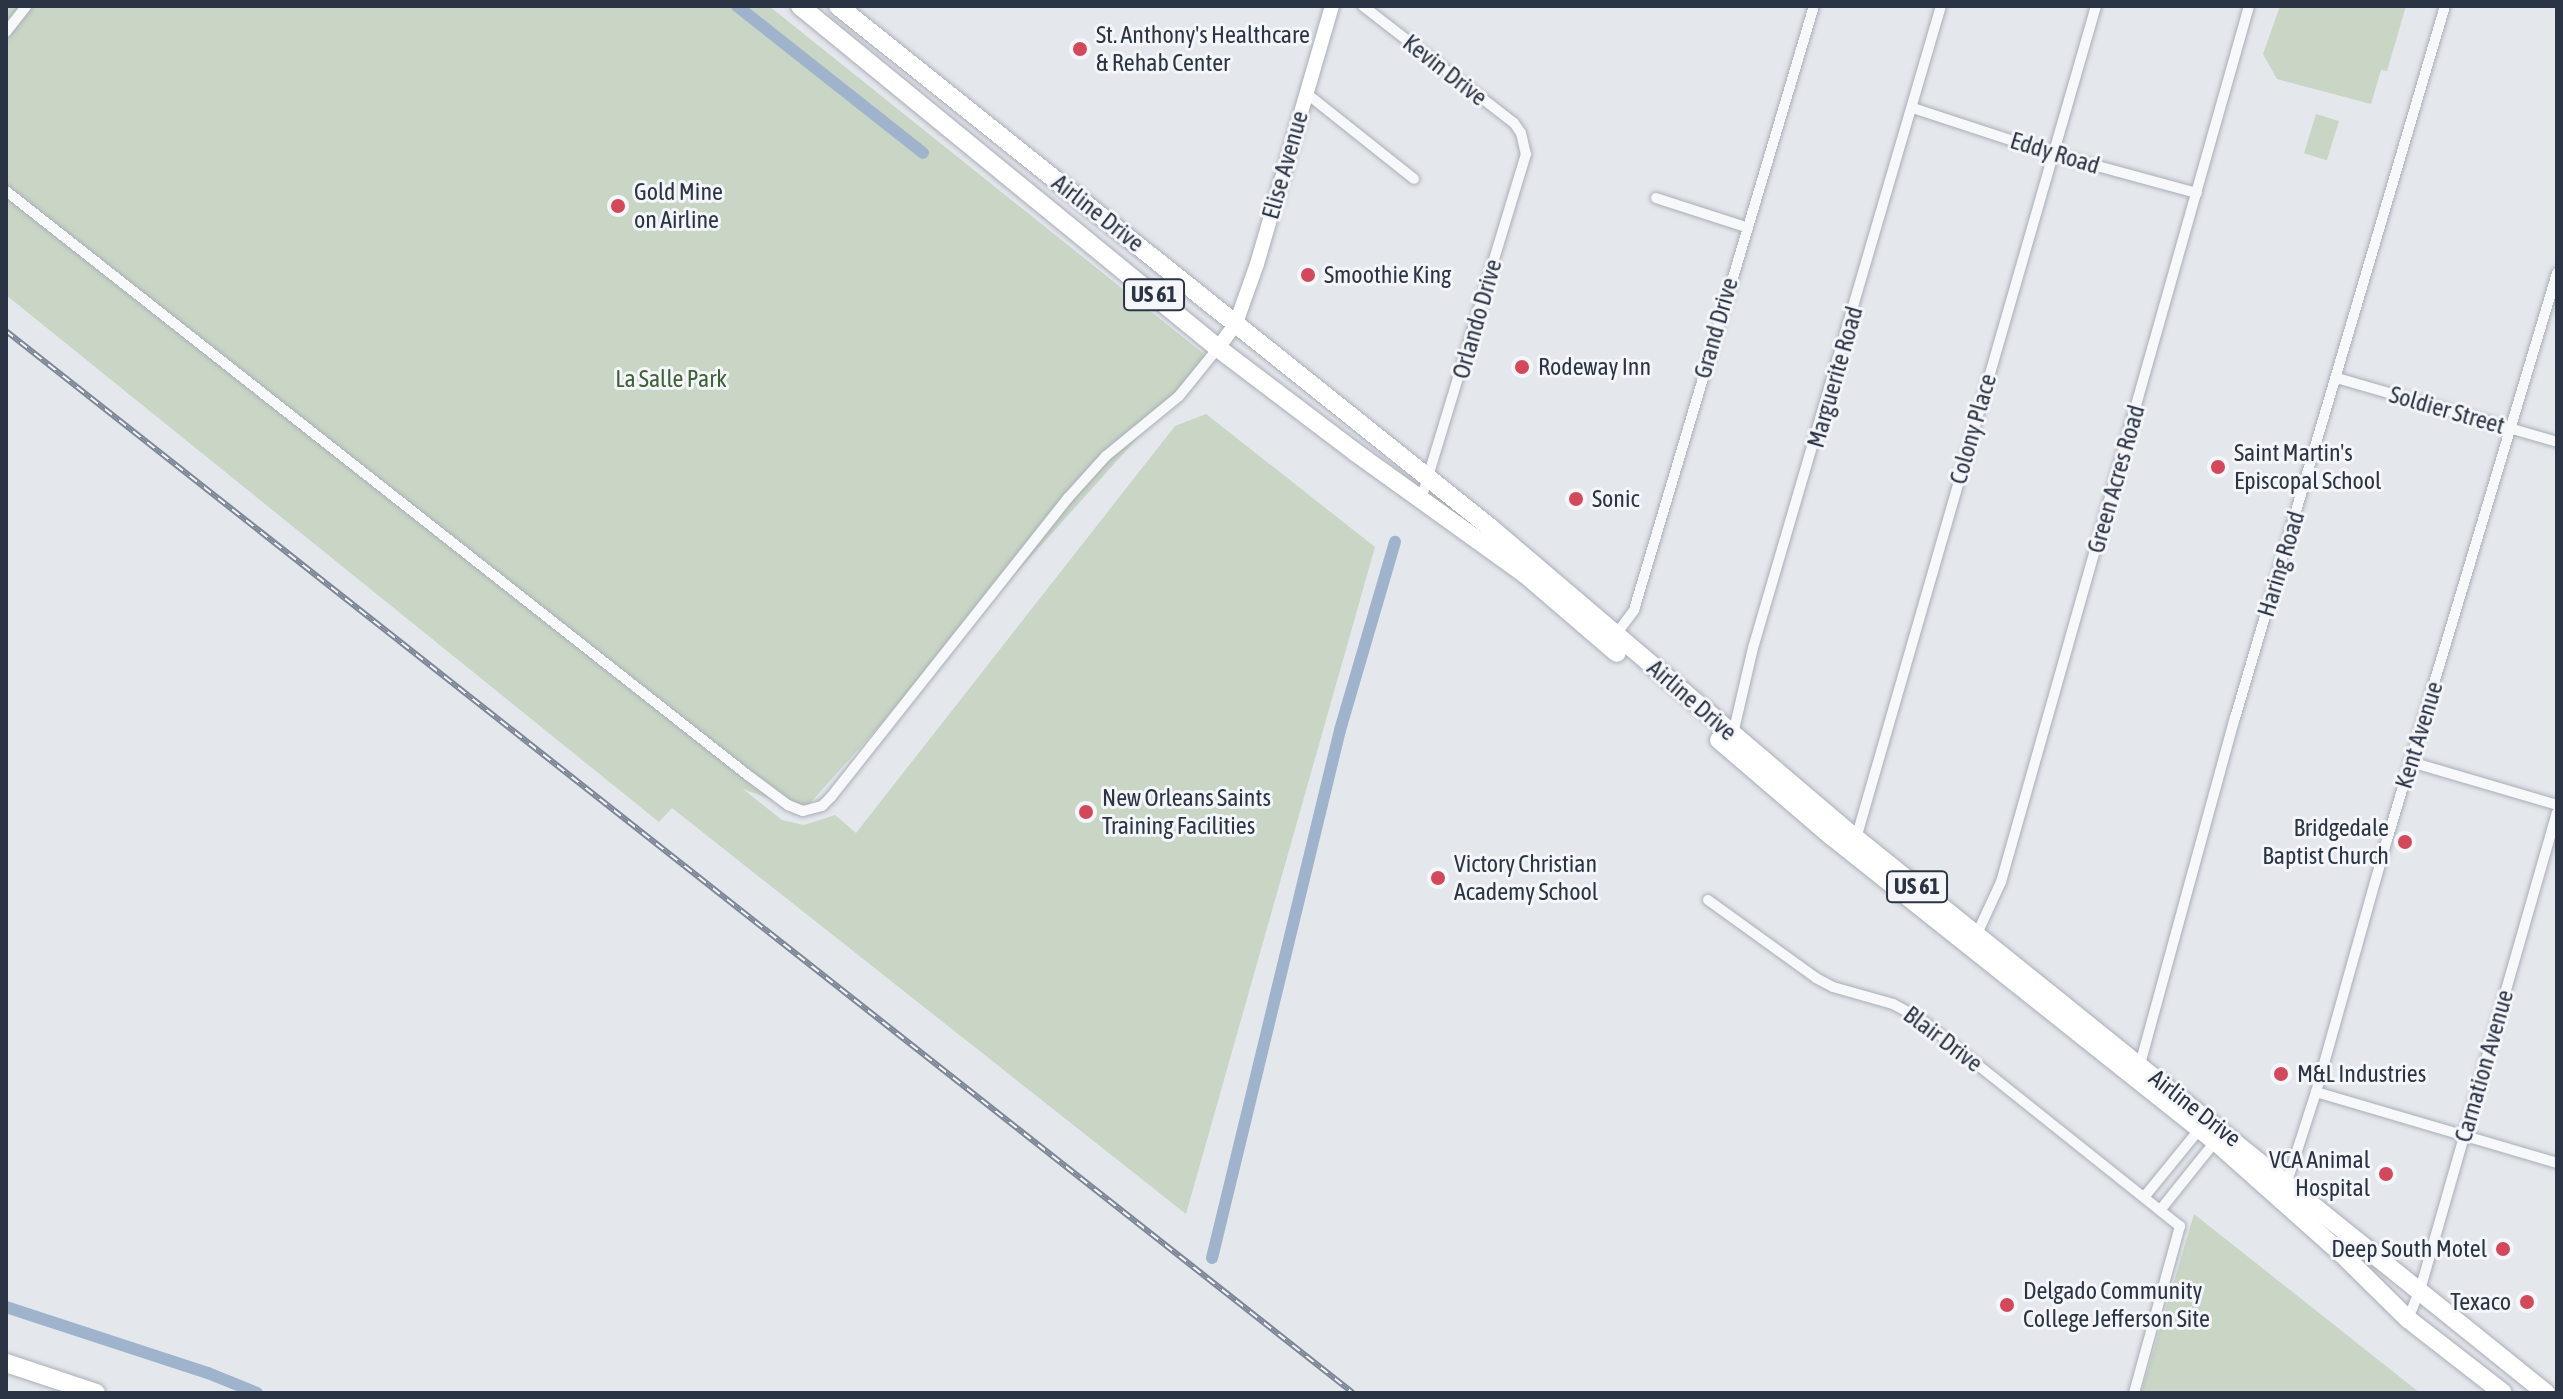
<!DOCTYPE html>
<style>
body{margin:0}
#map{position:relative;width:2563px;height:1399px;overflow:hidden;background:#e4e7ec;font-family:"Asap Condensed",sans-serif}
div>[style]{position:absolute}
.green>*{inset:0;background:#c9d6c5;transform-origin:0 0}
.canal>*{height:12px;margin:-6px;padding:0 6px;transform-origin:6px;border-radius:6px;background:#9fb4cc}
.roads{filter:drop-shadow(0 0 2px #a9aeb7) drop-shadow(0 0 2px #a9aeb7)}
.street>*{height:10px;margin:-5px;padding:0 5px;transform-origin:5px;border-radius:5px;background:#f7f8fa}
.secondary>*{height:14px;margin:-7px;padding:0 7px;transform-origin:7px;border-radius:7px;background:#fff}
.highway>*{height:18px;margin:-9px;padding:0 9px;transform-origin:9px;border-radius:9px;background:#fff}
.rail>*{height:6px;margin-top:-3px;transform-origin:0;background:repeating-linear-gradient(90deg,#f4f6f9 0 9px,#7d8696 0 18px);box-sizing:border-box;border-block:2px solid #7d8696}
.dots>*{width:22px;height:22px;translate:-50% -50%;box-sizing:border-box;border:4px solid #f4f6f9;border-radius:50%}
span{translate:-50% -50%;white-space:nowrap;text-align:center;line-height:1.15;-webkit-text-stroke:6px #f4f6f9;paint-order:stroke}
.shield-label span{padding:2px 6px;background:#f4f6f9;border:2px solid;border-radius:6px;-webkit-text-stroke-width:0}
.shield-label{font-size:22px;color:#2b3445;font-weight:700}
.poi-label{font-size:24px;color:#2b3445}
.left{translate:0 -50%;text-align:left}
.right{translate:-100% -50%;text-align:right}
.street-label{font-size:24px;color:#2b3445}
.park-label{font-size:24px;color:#3f6138}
.frame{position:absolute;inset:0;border:8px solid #2b3445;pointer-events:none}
</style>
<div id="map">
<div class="green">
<div style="clip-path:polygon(6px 6px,769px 6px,1209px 358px,803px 811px,743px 789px,782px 820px,804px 825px,835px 815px,856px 833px,1175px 426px,1206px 414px,1375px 547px,1186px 1214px,672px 808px,659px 822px,6px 295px)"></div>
<div style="clip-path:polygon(2280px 6px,2406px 6px,2387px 71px,2381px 70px,2371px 104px,2277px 79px,2263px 54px)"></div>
<div style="left:2316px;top:114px;width:24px;height:41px;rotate:17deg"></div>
<div style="clip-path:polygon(2194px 1214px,2420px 1393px,2141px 1393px)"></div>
</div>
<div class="canal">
<div style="left:737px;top:6px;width:237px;rotate:38.3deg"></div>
<div style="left:1212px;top:1258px;width:543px;rotate:-76.37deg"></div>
<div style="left:1340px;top:730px;width:196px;rotate:-73.7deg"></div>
<div style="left:6px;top:1307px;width:213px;rotate:18.1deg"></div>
<div style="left:208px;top:1373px;width:53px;rotate:22.2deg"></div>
</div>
<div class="roads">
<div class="street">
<div style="left:1363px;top:6px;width:191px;rotate:37.8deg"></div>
<div style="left:1514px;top:123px;width:12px;rotate:55deg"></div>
<div style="left:1521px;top:133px;width:22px;rotate:77deg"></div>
<div style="left:1526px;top:154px;width:362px;rotate:106.9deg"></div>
<div style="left:6px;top:32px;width:33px;rotate:-52deg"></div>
<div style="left:1306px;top:93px;width:138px;rotate:38.5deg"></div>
<div style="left:1913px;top:108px;width:147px;rotate:18.2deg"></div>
<div style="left:2053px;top:154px;width:149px;rotate:15.2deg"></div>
<div style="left:6px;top:191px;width:946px;rotate:38.22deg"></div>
<div style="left:749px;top:776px;width:49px;rotate:36.6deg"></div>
<div style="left:788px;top:805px;width:16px;rotate:22deg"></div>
<div style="left:803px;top:811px;width:20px;rotate:-15deg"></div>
<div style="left:822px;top:806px;width:13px;rotate:-45deg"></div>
<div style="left:831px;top:797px;width:382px;rotate:-51.6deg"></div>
<div style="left:1068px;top:498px;width:57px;rotate:-47.9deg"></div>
<div style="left:1106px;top:456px;width:94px;rotate:-39.4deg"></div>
<div style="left:1179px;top:396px;width:62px;rotate:-50.9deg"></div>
<div style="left:1656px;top:198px;width:95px;rotate:17.9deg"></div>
<div style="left:2337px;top:378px;width:229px;rotate:16.2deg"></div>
<div style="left:1614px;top:637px;width:34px;rotate:-53deg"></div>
<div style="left:1634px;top:610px;width:630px;rotate:-73.41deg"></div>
<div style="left:1733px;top:734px;width:88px;rotate:-76.9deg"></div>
<div style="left:1753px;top:648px;width:669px;rotate:-73.68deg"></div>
<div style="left:2411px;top:762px;width:152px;rotate:16.4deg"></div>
<div style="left:1855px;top:842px;width:870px;rotate:-73.92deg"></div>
<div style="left:1708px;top:900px;width:133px;rotate:35.8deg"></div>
<div style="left:1816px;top:978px;width:19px;rotate:28deg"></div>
<div style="left:1833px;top:987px;width:62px;rotate:15.8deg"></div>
<div style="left:1893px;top:1004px;width:30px;rotate:28deg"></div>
<div style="left:1919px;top:1018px;width:334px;rotate:38.6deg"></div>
<div style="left:2180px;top:1226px;width:173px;rotate:105.4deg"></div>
<div style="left:1975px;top:938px;width:62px;rotate:-65.1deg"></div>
<div style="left:2001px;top:882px;width:910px;rotate:-74.19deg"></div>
<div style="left:2139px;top:1068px;width:363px;rotate:-74.7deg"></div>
<div style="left:2235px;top:718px;width:742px;rotate:-73.57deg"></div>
<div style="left:2316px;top:1092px;width:251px;rotate:16.4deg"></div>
<div style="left:2285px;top:1188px;width:101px;rotate:-72.1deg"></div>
<div style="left:2316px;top:1092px;width:262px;rotate:-74.3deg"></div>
<div style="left:2387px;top:840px;width:592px;rotate:-73.31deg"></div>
<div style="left:2145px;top:1196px;width:90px;rotate:-50.8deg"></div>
<div style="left:2161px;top:1209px;width:90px;rotate:-51.3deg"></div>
<div style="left:2408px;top:1319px;width:31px;rotate:-68deg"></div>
<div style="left:2420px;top:1290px;width:496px;rotate:-74deg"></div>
</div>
<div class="secondary">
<div style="left:1218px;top:348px;width:31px;rotate:-54deg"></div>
<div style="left:1236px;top:323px;width:63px;rotate:-70.4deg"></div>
<div style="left:1257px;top:264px;width:269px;rotate:-73.8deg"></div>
</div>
<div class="highway">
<div style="left:800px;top:6px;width:540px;rotate:39.29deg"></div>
<div style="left:1218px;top:348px;width:172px;rotate:37.2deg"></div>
<div style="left:1355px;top:452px;width:209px;rotate:35.7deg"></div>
<div style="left:1525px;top:574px;width:121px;rotate:40.7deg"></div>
<div style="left:838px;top:6px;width:836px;rotate:38.64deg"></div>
<div style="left:1491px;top:528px;width:480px;rotate:40.4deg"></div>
<div style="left:1857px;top:839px;width:884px;rotate:38.8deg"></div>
<div style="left:1719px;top:740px;width:146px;rotate:40.6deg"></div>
<div style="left:1830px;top:835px;width:492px;rotate:38.5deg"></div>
<div style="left:2215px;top:1141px;width:170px;rotate:41.7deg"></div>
<div style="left:2342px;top:1254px;width:93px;rotate:44.6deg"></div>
<div style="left:2408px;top:1319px;width:120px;rotate:37.9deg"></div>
<div style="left:6px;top:1363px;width:95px;rotate:18.4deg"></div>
</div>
</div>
<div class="rail">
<div style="left:6px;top:331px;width:1715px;rotate:38.25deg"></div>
</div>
<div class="dots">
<div style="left:1080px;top:49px;background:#d1495b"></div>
<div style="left:618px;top:206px;background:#d1495b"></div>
<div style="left:1308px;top:275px;background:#d1495b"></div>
<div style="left:1522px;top:367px;background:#d1495b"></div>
<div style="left:2218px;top:467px;background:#d1495b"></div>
<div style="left:1576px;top:499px;background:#d1495b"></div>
<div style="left:1086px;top:812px;background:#d1495b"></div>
<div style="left:2405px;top:842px;background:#d1495b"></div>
<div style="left:1438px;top:878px;background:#d1495b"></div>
<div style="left:2281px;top:1074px;background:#d1495b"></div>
<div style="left:2386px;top:1174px;background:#d1495b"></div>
<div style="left:2503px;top:1249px;background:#d1495b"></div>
<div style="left:2527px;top:1302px;background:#d1495b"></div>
<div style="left:2007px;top:1305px;background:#d1495b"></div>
</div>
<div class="shield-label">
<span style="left:1154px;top:295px">US 61</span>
<span style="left:1917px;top:887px">US 61</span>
</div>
<div class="poi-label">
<span class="left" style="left:1096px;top:49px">St. Anthony's Healthcare<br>&amp; Rehab Center</span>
<span class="left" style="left:634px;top:206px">Gold Mine<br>on Airline</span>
<span class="left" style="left:1324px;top:275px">Smoothie King</span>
<span class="left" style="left:1538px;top:367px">Rodeway Inn</span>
<span class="left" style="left:2234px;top:467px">Saint Martin's<br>Episcopal School</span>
<span class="left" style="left:1592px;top:499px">Sonic</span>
<span class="left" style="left:1102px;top:812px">New Orleans Saints<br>Training Facilities</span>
<span class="right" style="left:2389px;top:842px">Bridgedale<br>Baptist Church</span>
<span class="left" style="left:1454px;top:878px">Victory Christian<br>Academy School</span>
<span class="left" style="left:2297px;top:1074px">M&amp;L Industries</span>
<span class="right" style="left:2370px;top:1174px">VCA Animal<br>Hospital</span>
<span class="right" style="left:2487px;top:1249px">Deep South Motel</span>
<span class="left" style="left:2023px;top:1305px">Delgado Community<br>College Jefferson Site</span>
<span class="right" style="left:2511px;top:1302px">Texaco</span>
</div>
<div class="street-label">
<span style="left:1445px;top:70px;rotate:38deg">Kevin Drive</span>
<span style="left:2055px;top:153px;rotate:17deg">Eddy Road</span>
<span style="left:1285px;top:165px;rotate:-74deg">Elise Avenue</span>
<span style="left:1098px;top:213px;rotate:38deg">Airline Drive</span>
<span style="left:1477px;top:319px;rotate:-74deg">Orlando Drive</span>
<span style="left:1716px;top:328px;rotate:-74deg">Grand Drive</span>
<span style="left:1835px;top:377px;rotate:-74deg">Marguerite Road</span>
<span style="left:2447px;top:410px;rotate:16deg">Soldier Street</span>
<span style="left:1973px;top:429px;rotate:-74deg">Colony Place</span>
<span style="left:2116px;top:479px;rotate:-74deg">Green Acres Road</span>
<span style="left:2281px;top:564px;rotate:-73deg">Haring Road</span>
<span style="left:1692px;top:700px;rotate:41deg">Airline Drive</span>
<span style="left:2419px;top:735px;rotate:-73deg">Kent Avenue</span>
<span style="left:1943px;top:1039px;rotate:37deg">Blair Drive</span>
<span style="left:2484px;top:1066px;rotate:-74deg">Carnation Avenue</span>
<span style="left:2195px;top:1108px;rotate:38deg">Airline Drive</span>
</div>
<div class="park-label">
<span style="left:671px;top:379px">La Salle Park</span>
</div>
<div class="frame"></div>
</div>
